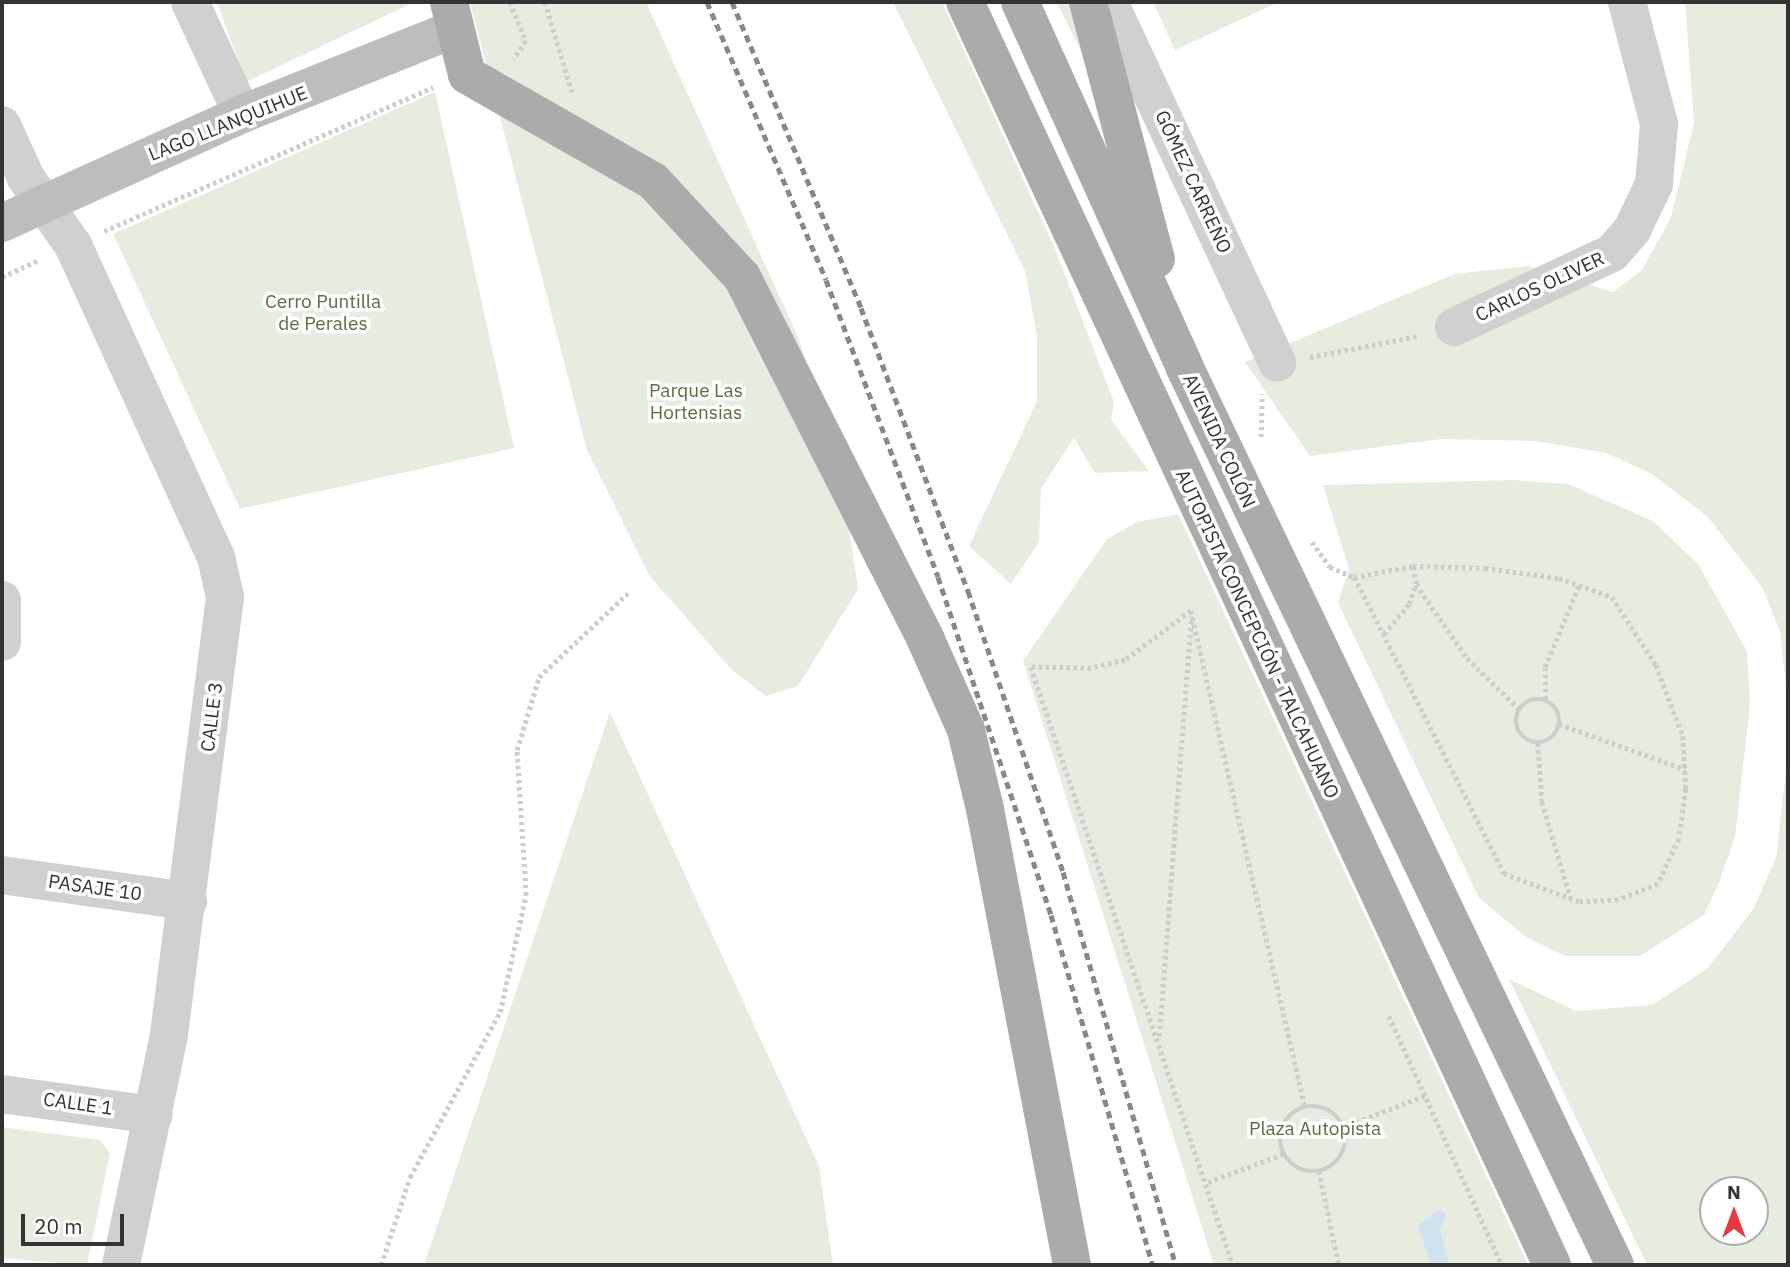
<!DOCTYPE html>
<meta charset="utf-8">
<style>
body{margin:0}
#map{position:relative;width:1790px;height:1267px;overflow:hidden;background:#fff;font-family:"IBM Plex Sans",sans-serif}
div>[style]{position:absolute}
.green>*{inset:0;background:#e6ecdf}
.water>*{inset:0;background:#cfe2ee}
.path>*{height:4.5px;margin-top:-2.25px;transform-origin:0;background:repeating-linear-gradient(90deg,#cdcdcd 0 3.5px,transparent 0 7px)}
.path>.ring{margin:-2.25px;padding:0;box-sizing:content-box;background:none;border:4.5px solid #cdcdcd;border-radius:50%}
.street>*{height:38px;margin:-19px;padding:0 19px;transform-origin:19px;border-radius:19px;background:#d0d0d0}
.secondary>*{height:38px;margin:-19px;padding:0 19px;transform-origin:19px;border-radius:19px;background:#bdbdbd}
.primary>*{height:38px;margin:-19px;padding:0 19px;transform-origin:19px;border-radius:19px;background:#ababab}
.rail>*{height:5px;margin-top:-2.5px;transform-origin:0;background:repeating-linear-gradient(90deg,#888 0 7px,transparent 0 12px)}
span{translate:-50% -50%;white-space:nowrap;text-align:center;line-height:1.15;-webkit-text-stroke:7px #fff;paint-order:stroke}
.street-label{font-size:19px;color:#333}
.park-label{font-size:19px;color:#56703f}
.frame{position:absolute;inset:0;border:4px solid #333;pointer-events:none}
.north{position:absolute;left:1699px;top:1176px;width:70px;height:70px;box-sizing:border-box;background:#fff;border:2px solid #adadad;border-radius:50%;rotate:0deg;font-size:19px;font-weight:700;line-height:28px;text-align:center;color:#333}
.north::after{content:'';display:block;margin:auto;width:24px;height:32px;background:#e63946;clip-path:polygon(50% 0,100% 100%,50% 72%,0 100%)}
.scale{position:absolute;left:21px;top:1214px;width:103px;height:32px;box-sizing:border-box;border:4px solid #333;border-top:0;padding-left:9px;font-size:21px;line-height:24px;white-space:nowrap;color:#333;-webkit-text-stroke:5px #fff;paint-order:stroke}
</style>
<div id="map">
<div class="green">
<div style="clip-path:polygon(217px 2px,407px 2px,408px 5px,246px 82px)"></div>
<div style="clip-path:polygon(470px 2px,646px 2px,798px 337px,840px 467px,858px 589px,798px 686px,766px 696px,731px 669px,649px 575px,587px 450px)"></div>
<div style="clip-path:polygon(893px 2px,942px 2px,1055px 249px,1114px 402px,1111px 420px,1149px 471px,1095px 473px,1074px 438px,1041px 488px,1039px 542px,1011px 584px,969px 546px,1037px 401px,1037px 336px,1025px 271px)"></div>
<div style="clip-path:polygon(1056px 2px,1076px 2px,1101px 91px,1059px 7px)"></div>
<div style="clip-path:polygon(1153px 2px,1279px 2px,1175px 50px)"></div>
<div style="clip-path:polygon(1685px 2px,1788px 2px,1788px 707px,1780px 631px,1762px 587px,1708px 517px,1652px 474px,1606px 453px,1535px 441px,1442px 439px,1310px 456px,1245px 362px,1454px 274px,1528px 266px,1613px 292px,1642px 270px,1671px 217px,1694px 123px)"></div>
<div style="clip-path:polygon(435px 92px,514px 448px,240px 509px,113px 234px)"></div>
<div style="clip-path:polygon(1513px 480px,1568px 484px,1653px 521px,1698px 564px,1747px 651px,1750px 705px,1735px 837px,1719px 883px,1704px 915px,1640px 956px,1565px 956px,1526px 937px,1479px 898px,1338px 603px,1349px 569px,1323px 485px)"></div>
<div style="clip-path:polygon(1178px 514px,1528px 1265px,1214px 1265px,1023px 661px,1107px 539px,1137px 522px)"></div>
<div style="clip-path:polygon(610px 712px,819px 1166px,833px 1265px,424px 1265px)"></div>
<div style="clip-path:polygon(evenodd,1788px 752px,1788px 1265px,1647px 1265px,1509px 979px,1576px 1011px,1652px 1005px,1708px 968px,1753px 909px,1776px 858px,1788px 752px,1713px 1190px,1755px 1190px,1755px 1232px,1713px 1232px,1713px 1190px)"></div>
<div style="clip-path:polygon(2px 1127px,100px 1140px,110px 1153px,87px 1265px,2px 1258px)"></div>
</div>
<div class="water">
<div style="clip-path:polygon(1440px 1210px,1446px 1214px,1440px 1230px,1449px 1265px,1431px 1265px,1418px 1225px)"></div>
</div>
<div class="path">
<div style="left:510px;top:2px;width:42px;rotate:67.7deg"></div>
<div style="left:526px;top:41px;width:22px;rotate:124deg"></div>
<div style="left:545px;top:2px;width:94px;rotate:73.3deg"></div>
<div style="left:104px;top:231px;width:359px;rotate:-23.6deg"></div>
<div style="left:2px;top:277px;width:41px;rotate:-24.7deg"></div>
<div style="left:1310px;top:357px;width:110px;rotate:-11deg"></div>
<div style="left:1261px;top:437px;width:43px;rotate:-88.7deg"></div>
<div style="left:1312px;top:542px;width:31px;rotate:54deg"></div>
<div style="left:1330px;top:567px;width:26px;rotate:23deg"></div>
<div style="left:1354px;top:577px;width:60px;rotate:-10.6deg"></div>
<div style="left:1413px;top:566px;width:72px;rotate:1.6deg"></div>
<div style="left:1485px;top:568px;width:75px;rotate:7.7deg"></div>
<div style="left:1559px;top:578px;width:56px;rotate:19.7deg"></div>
<div style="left:1612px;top:597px;width:81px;rotate:57.1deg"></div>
<div style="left:1656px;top:665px;width:76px;rotate:69.2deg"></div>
<div style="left:1683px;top:736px;width:53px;rotate:86.8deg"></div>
<div style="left:1686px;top:789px;width:50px;rotate:98deg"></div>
<div style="left:1679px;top:839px;width:50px;rotate:115deg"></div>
<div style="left:1658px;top:884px;width:43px;rotate:158.2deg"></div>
<div style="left:1618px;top:900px;width:39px;rotate:177deg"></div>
<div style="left:1579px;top:902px;width:80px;rotate:-159.5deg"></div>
<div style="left:1504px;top:874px;width:333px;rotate:-116.8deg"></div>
<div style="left:1416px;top:584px;width:90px;rotate:55.4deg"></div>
<div style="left:1467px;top:658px;width:73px;rotate:44.4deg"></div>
<div style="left:1191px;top:611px;width:82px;rotate:143.4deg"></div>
<div style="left:1125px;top:660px;width:35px;rotate:167deg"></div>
<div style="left:1091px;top:668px;width:60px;rotate:-179deg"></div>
<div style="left:1031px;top:667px;width:631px;rotate:71.34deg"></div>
<div style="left:1191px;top:611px;width:509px;rotate:77.06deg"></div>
<div style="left:1384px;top:634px;width:39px;rotate:-50deg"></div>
<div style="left:1409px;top:604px;width:21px;rotate:-71deg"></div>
<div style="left:1416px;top:584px;width:18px;rotate:-99deg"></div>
<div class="ring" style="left:1516px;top:699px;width:39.5px;height:39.5px"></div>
<div style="left:1545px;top:699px;width:32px;rotate:-90deg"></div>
<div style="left:1545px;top:667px;width:89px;rotate:-67.5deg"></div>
<div style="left:1559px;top:724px;width:134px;rotate:19.7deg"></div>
<div style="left:1538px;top:743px;width:59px;rotate:86.1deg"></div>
<div style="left:1542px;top:802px;width:101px;rotate:73.4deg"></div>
<div style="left:1389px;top:1016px;width:273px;rotate:65.6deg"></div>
<div style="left:1159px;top:1036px;width:421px;rotate:-85.6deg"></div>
<div class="ring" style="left:1280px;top:1106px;width:61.5px;height:61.5px"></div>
<div style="left:1343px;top:1127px;width:90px;rotate:-20.9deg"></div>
<div style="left:1319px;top:1171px;width:96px;rotate:78deg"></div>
<div style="left:1208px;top:1182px;width:80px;rotate:-20.5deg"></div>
<div style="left:381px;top:1265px;width:93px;rotate:-71.8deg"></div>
<div style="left:410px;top:1177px;width:188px;rotate:-61.4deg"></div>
<div style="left:500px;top:1012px;width:120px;rotate:-77.5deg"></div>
<div style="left:526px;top:895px;width:145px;rotate:-93.6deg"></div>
<div style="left:517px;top:750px;width:76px;rotate:-73.2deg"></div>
<div style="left:539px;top:677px;width:122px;rotate:-43.3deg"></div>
</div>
<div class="street">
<div style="left:190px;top:2px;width:123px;rotate:65.1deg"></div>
<div style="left:1109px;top:2px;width:398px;rotate:65deg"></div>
<div style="left:2px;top:125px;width:58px;rotate:65.6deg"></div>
<div style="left:26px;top:178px;width:82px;rotate:55deg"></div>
<div style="left:73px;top:245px;width:343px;rotate:65.4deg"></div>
<div style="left:216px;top:557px;width:41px;rotate:77.3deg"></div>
<div style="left:225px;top:597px;width:442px;rotate:97.3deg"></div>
<div style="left:169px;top:1035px;width:235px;rotate:101.8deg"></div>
<div style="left:1454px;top:327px;width:174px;rotate:-25.1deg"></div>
<div style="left:1612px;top:253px;width:30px;rotate:-49deg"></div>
<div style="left:1632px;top:230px;width:51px;rotate:-64.4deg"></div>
<div style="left:1654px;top:184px;width:60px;rotate:-85.2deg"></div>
<div style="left:1659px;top:124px;width:126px;rotate:-104.7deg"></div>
<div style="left:2px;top:600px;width:42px;rotate:90deg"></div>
<div style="left:2px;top:875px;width:188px;rotate:8deg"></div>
<div style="left:2px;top:1094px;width:153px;rotate:7.9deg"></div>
</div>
<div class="secondary">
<div style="left:2px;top:223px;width:264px;rotate:-24.4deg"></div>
<div style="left:242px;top:114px;width:229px;rotate:-21.8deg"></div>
</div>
<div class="primary">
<div style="left:449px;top:2px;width:75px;rotate:76.1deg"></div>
<div style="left:467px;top:75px;width:214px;rotate:29.7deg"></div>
<div style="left:653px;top:181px;width:131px;rotate:47.2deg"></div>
<div style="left:742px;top:277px;width:407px;rotate:63.1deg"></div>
<div style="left:926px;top:640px;width:98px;rotate:66deg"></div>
<div style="left:966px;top:730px;width:81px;rotate:76.5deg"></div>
<div style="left:985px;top:809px;width:464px;rotate:79.2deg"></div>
<div style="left:965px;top:2px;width:1393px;rotate:65.07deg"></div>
<div style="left:1020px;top:2px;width:399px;rotate:65.7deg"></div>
<div style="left:1184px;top:366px;width:997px;rotate:64.39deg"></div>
<div style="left:1088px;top:2px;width:266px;rotate:75.2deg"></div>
</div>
<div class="rail">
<div style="left:707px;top:2px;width:302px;rotate:66.8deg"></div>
<div style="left:826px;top:280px;width:317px;rotate:69.3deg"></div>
<div style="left:938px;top:577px;width:356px;rotate:71.5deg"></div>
<div style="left:1051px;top:915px;width:365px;rotate:73.8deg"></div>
<div style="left:732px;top:2px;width:332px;rotate:67.1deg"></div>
<div style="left:861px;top:308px;width:303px;rotate:69.3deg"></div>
<div style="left:968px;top:591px;width:297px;rotate:71.3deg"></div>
<div style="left:1063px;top:872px;width:409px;rotate:74deg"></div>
</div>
<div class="street-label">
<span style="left:228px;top:124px;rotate:-22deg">LAGO LLANQUIHUE</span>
<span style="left:1193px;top:182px;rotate:65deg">GÓMEZ CARREÑO</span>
<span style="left:1540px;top:287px;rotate:-25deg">CARLOS OLIVER</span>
<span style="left:1219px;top:441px;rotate:65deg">AVENIDA COLÓN</span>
<span style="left:1257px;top:634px;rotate:65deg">AUTOPISTA CONCEPCIÓN - TALCAHUANO</span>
<span style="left:212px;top:717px;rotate:-83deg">CALLE 3</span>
<span style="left:95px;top:888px;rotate:8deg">PASAJE 10</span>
<span style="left:78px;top:1104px;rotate:8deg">CALLE 1</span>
</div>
<div class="park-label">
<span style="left:323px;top:313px">Cerro Puntilla<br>de Perales</span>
<span style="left:696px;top:402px">Parque Las<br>Hortensias</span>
<span style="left:1315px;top:1129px">Plaza Autopista</span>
</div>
<div class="frame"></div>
<div class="north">N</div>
<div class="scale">20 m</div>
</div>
